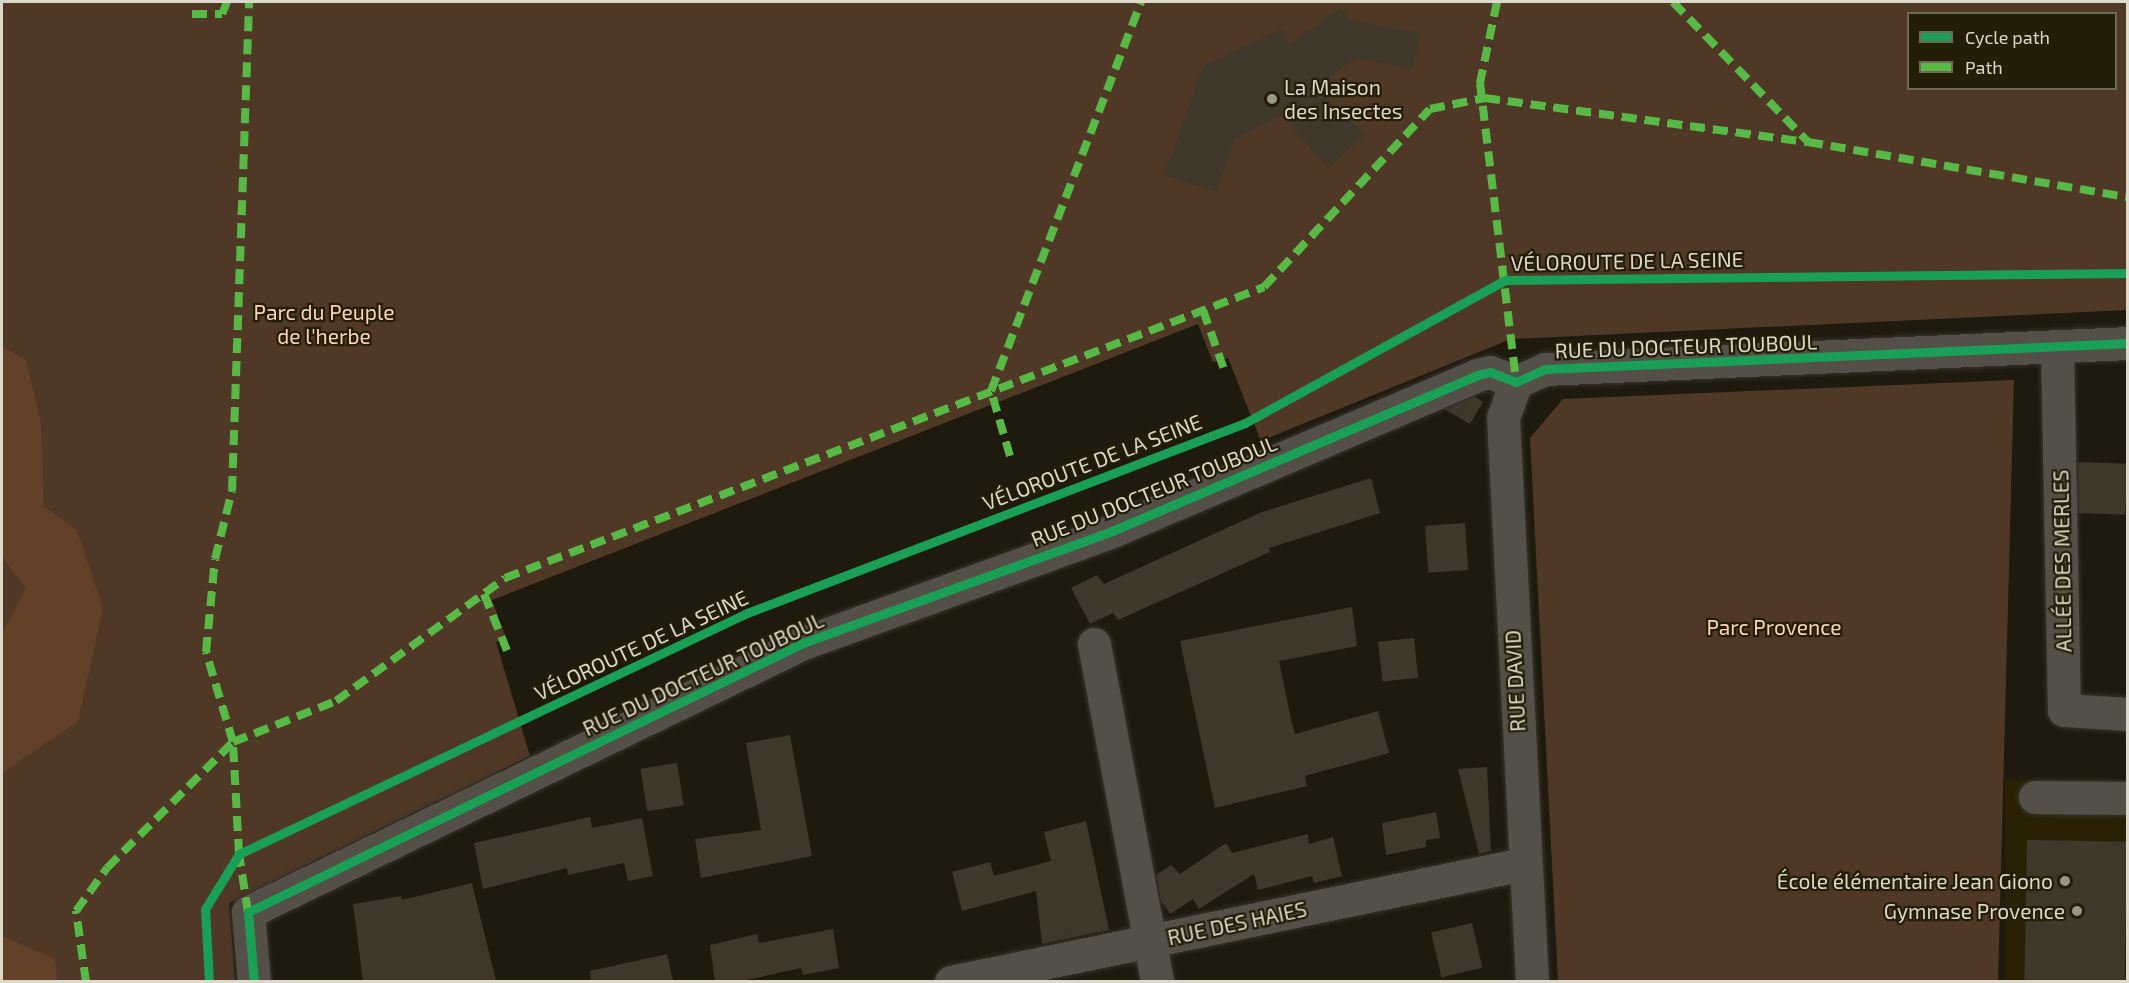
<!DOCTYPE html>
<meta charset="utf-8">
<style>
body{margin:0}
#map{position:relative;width:2129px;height:983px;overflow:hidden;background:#1e1a0d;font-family:"Exo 2",sans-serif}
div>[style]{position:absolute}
.built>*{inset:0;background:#2a2105;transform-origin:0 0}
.green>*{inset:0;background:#503826}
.forest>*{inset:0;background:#634128}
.building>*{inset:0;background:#3f372a;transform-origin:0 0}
.roads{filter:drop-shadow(0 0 2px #36342b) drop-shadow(0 0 2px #36342b)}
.minor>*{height:33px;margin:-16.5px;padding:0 16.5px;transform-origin:16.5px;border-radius:16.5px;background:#545048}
.quiet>*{height:8px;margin-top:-4px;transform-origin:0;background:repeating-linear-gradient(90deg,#58b947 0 15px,transparent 0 23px)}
.cycleway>*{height:9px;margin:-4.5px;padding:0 4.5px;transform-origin:4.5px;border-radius:4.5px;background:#1a9f57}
.dots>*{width:16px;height:16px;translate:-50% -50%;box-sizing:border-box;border:3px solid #241d07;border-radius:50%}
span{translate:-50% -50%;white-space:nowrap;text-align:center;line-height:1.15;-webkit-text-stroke:4.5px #241d07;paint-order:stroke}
.poi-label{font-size:21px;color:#dcd8ca}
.left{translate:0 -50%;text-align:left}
.right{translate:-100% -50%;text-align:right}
.street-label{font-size:21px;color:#dcd8ca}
.park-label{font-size:21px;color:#fdd4b9}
.frame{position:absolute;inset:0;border:3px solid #dcd8ca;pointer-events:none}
.legend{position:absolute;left:1907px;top:12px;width:210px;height:78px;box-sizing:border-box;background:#241d07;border:2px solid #6e6855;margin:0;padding:8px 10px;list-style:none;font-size:18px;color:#dcd8ca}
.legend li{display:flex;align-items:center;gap:12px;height:30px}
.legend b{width:30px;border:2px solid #6e6855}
</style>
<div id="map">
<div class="built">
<div style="left:2005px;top:780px;width:122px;height:202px"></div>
</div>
<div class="green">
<div style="clip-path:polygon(evenodd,2px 2px,2127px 2px,2127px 310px,1511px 339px,1261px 441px,1228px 358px,1213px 362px,1198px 324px,492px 600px,506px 638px,496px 642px,530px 756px,229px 903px,235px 981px,2px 982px,2px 2px,1908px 14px,2116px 14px,2116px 88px,1908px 88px,1908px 14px)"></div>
<div style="clip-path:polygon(2014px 380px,1998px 981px,1558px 981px,1530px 438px,1563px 399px)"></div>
</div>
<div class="forest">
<div style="clip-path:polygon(2px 347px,26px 360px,41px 423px,44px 507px,77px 530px,103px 608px,78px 721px,2px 773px,2px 635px,26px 588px,2px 557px)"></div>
<div style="clip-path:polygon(2px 936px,55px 959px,57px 981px,2px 981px)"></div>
</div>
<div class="building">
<div style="clip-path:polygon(1341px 8px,1349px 20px,1420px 33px,1413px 68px,1356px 59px,1315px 87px,1365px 134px,1329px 168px,1281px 116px,1235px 139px,1216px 192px,1164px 175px,1204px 65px,1282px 29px,1289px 44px)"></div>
<div style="clip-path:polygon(1474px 396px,1483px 402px,1470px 424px,1444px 409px)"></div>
<div style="left:2078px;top:462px;width:49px;height:51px;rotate:2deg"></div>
<div style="clip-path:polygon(1371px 478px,1380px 513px,1269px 548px,1270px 552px,1118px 620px,1113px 613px,1090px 624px,1071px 588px,1097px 575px,1104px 584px,1262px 512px)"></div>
<div style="left:1465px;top:523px;width:47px;height:40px;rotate:86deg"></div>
<div style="clip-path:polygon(1352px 607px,1357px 646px,1279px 661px,1291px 719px,1295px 734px,1378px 711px,1389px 753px,1305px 776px,1307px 786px,1215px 808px,1180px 641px)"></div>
<div style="left:1414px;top:638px;width:40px;height:36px;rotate:84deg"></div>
<div style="clip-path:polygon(790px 735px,812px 856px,701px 878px,695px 839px,761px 830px,746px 743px)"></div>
<div style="left:677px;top:763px;width:43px;height:37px;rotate:81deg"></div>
<div style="clip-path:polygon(1487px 767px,1491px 851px,1479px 854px,1458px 769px)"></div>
<div style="clip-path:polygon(1436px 812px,1440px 838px,1426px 840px,1426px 847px,1386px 855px,1382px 823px)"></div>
<div style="clip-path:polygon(590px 817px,592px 828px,642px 818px,653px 876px,628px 881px,624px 863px,568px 875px,567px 868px,483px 889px,474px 843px)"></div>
<div style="clip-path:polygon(1086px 821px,1109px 930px,1042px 944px,1036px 891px,962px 911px,952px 872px,990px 862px,994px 876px,1051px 861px,1044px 832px)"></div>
<div style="clip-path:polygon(1308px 834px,1309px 844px,1333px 837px,1342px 876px,1314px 883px,1312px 876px,1258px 890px,1254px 874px,1199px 909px,1193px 899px,1170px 914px,1161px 901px,1156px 875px,1171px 865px,1180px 874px,1226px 843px,1232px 853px)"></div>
<div style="left:2027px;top:840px;width:100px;height:141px;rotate:1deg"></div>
<div style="clip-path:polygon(472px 883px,496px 981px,363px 981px,353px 904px,401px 896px,402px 900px)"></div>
<div style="left:1472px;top:923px;width:46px;height:42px;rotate:77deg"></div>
<div style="clip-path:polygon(833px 929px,839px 968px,803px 975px,801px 968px,742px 981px,715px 981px,710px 945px,757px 934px,759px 943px)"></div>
<div style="clip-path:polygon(667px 954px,673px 981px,591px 981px,590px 971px)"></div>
</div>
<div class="roads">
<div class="minor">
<div style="left:2057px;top:348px;width:362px;rotate:88.9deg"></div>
<div style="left:2064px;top:710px;width:64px;rotate:3.6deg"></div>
<div style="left:1516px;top:382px;width:37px;rotate:110deg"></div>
<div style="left:1503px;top:417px;width:566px;rotate:87.06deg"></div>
<div style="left:1094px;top:644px;width:344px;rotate:79.4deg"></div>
<div style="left:2035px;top:797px;width:93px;rotate:0.6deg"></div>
<div style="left:254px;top:982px;width:70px;rotate:-94.9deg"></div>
<div style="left:248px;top:912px;width:617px;rotate:-25.86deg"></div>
<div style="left:803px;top:643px;width:329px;rotate:-19.9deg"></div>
<div style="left:1112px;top:531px;width:397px;rotate:-23.1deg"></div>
<div style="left:1477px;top:375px;width:13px;rotate:-13deg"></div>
<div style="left:1490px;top:372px;width:28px;rotate:21deg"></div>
<div style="left:1516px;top:382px;width:32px;rotate:-24deg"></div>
<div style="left:1545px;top:369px;width:584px;rotate:-2.55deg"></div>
<div style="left:951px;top:982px;width:584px;rotate:-11.66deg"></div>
</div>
</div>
<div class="quiet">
<div style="left:1497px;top:2px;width:83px;rotate:101.9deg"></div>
<div style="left:1480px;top:83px;width:301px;rotate:83.1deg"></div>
<div style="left:1673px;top:2px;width:194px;rotate:46deg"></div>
<div style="left:192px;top:14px;width:30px"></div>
<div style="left:222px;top:14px;width:13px;rotate:-67deg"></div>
<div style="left:1203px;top:310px;width:66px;rotate:70.5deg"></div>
<div style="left:1010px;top:456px;width:68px;rotate:-106.3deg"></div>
<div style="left:991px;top:391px;width:417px;rotate:-68.9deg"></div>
<div style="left:484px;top:594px;width:64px;rotate:67.9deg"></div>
<div style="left:248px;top:912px;width:59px;rotate:-98.8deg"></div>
<div style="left:239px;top:854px;width:112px;rotate:-93.1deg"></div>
<div style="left:233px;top:742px;width:94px;rotate:-106.7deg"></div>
<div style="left:206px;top:652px;width:93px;rotate:-84.5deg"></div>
<div style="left:215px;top:559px;width:70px;rotate:-76deg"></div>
<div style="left:232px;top:491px;width:489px;rotate:-88deg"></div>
<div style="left:86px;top:982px;width:72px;rotate:-98deg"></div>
<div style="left:76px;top:911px;width:53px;rotate:-54.2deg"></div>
<div style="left:107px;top:868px;width:178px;rotate:-45deg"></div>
<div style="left:233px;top:742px;width:111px;rotate:-21.7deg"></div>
<div style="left:336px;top:701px;width:209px;rotate:-36deg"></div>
<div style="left:505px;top:578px;width:813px;rotate:-20.98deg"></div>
<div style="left:1264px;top:287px;width:243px;rotate:-47deg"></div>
<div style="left:1430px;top:109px;width:56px;rotate:-11.3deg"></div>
<div style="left:1485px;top:98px;width:326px;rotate:7.8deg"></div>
<div style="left:1808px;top:142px;width:325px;rotate:9.8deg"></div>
</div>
<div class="cycleway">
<div style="left:209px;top:982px;width:73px;rotate:-93.1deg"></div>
<div style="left:205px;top:909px;width:65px;rotate:-58.3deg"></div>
<div style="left:239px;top:854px;width:562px;rotate:-25.38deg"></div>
<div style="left:747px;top:613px;width:533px;rotate:-20.88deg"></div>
<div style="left:1245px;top:423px;width:297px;rotate:-28.8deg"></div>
<div style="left:1505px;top:280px;width:623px;rotate:-0.64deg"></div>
<div style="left:254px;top:982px;width:70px;rotate:-94.9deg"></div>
<div style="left:248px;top:912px;width:617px;rotate:-25.86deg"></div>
<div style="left:803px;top:643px;width:329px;rotate:-19.9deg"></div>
<div style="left:1112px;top:531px;width:397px;rotate:-23.1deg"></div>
<div style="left:1477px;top:375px;width:13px;rotate:-13deg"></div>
<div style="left:1490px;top:372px;width:28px;rotate:21deg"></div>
<div style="left:1516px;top:382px;width:32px;rotate:-24deg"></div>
<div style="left:1545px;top:369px;width:584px;rotate:-2.55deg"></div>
</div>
<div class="dots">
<div style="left:1272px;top:99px;background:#9a9688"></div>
<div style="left:2065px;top:881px;background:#9a9688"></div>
<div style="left:2077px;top:911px;background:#9a9688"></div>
</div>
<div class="poi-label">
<span class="left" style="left:1284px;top:99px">La Maison<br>des Insectes</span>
<span class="right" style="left:2053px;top:881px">École élémentaire Jean Giono</span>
<span class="right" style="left:2065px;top:911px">Gymnase Provence</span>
</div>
<div class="street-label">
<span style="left:1627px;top:261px;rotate:-1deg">VÉLOROUTE DE LA SEINE</span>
<span style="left:1686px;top:346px;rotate:-2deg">RUE DU DOCTEUR TOUBOUL</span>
<span style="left:1092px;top:462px;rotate:-21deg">VÉLOROUTE DE LA SEINE</span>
<span style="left:1154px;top:491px;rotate:-22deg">RUE DU DOCTEUR TOUBOUL</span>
<span style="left:2062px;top:561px;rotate:-91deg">ALLÉE DES MERLES</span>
<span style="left:641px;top:645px;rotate:-25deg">VÉLOROUTE DE LA SEINE</span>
<span style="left:703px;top:674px;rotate:-25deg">RUE DU DOCTEUR TOUBOUL</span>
<span style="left:1515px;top:681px;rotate:-93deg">RUE DAVID</span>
<span style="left:1237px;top:923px;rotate:-12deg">RUE DES HAIES</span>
</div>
<div class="park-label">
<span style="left:324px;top:324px">Parc du Peuple<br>de l'herbe</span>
<span style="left:1774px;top:627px">Parc Provence</span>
</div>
<div class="frame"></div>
<ul class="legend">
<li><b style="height:8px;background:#1a9f57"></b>Cycle path</li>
<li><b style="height:8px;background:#58b947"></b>Path</li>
</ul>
</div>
